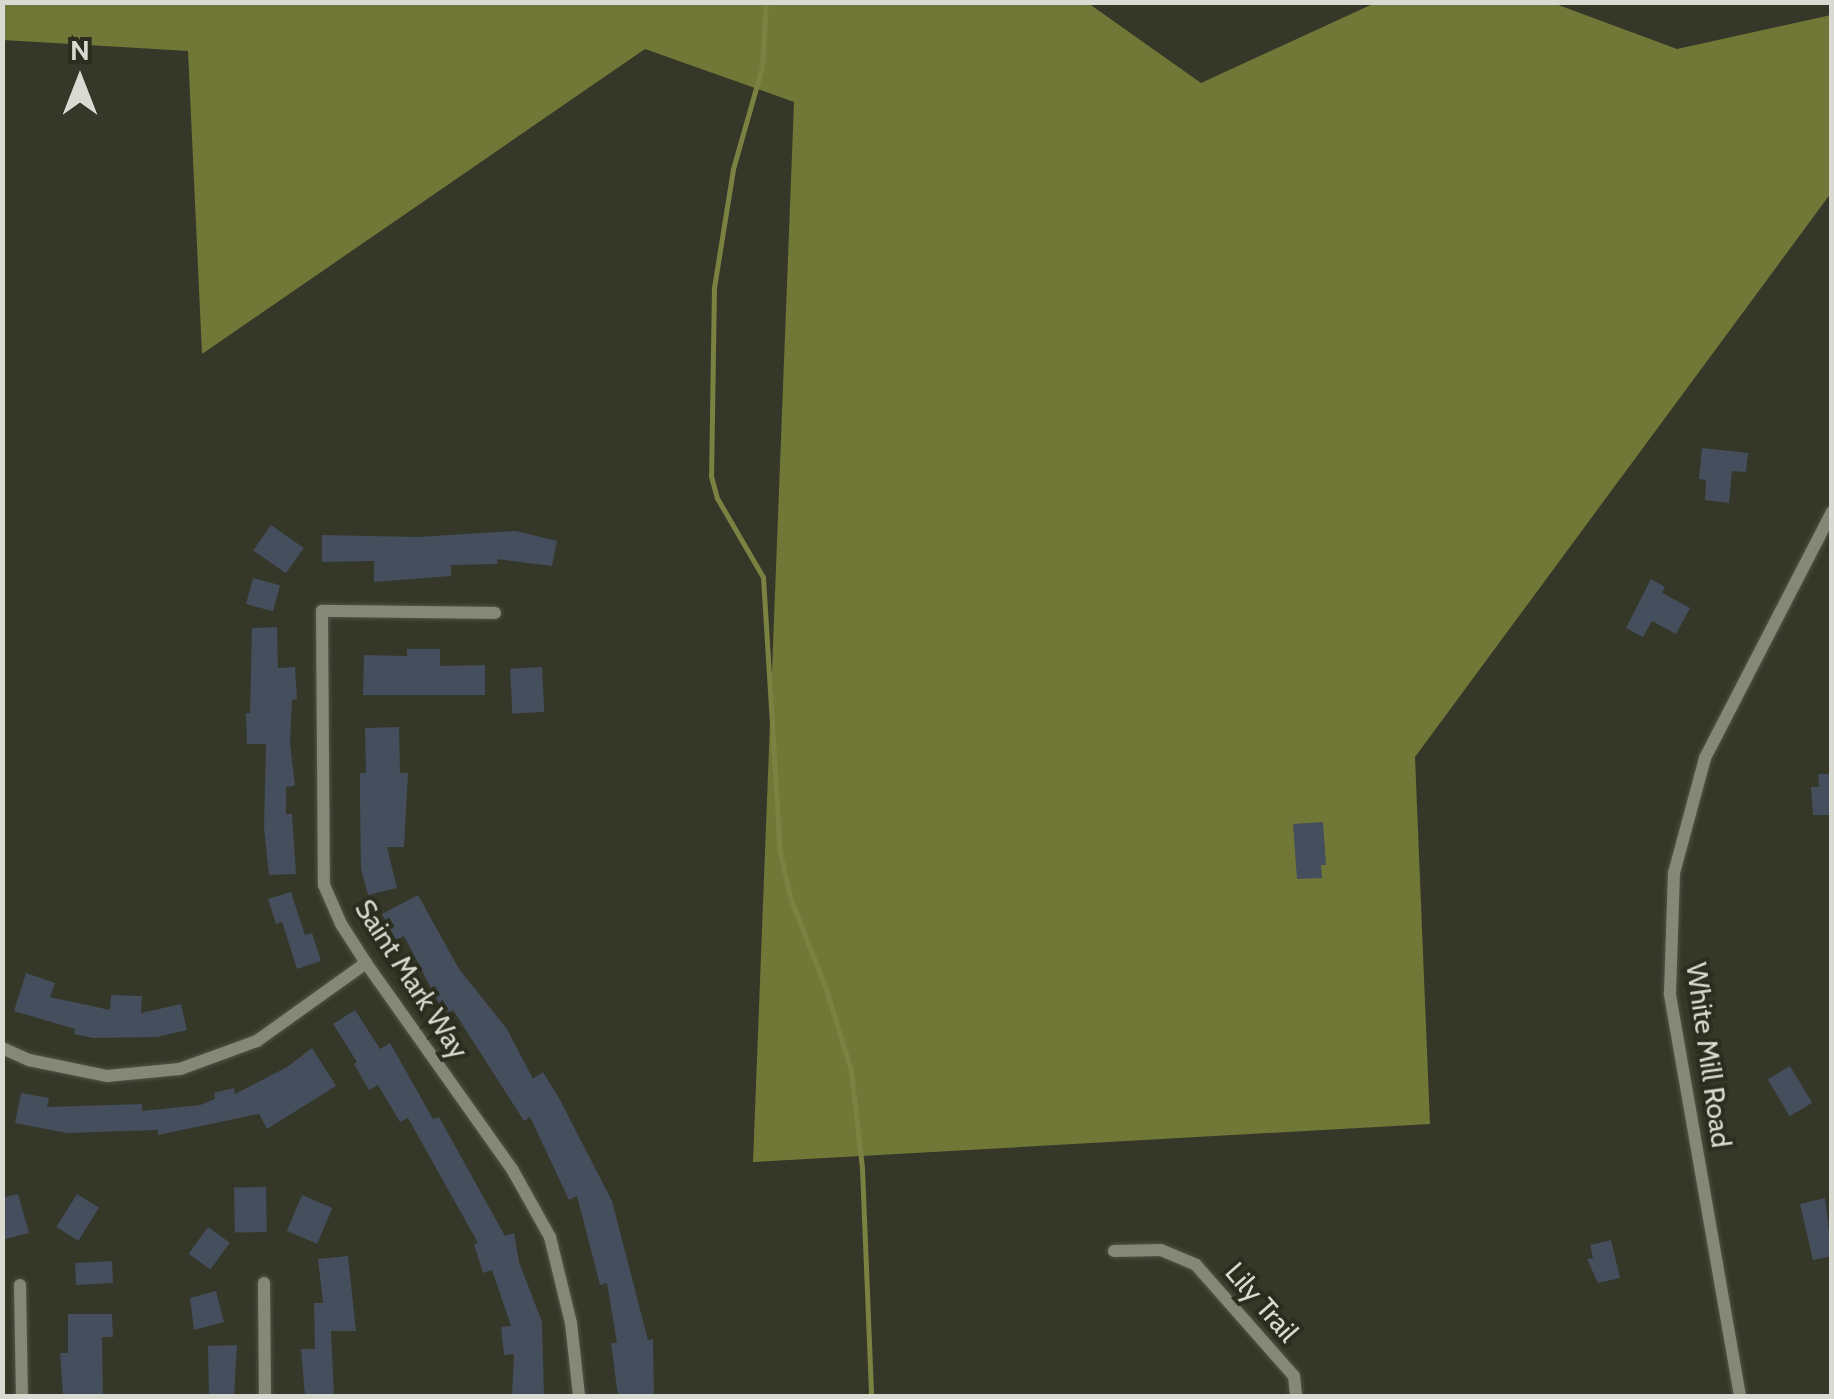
<!DOCTYPE html>
<style>
body{margin:0}
#map{position:relative;width:1834px;height:1399px;overflow:hidden;background:#353728;font-family:Cabin,sans-serif}
div>[style]{position:absolute}
.forest>*{inset:0;background:#707737}
.stream>*{height:5px;margin:-2.5px;padding:0 2.5px;transform-origin:2.5px;border-radius:2.5px;background:#7a8141}
.building>*{inset:0;background:#454e5c;transform-origin:0 0}
.roads{filter:drop-shadow(0 0 2px #525346) drop-shadow(0 0 2px #525346)}
.street>*{height:12px;margin:-6px;padding:0 6px;transform-origin:6px;border-radius:6px;background:#858876}
span{translate:-50% -50%;white-space:nowrap;text-align:center;line-height:1.15;-webkit-text-stroke:8px #2b2d1e;paint-order:stroke}
.street-label{font-size:28px;color:#d9dad1}
.frame{position:absolute;inset:0;border:5px solid #d9dad1;pointer-events:none}
.north{position:absolute;left:30px;top:30px;width:100px;height:100px;-webkit-text-stroke:8px #2b2d1e;paint-order:stroke;rotate:0deg;font-size:28px;font-weight:700;line-height:40px;text-align:center;color:#d9dad1}
.north::after{content:'';display:block;margin:auto;width:35px;height:45px;background:#d9dad1;clip-path:polygon(50% 0,100% 100%,50% 72%,0 100%)}
</style>
<div id="map">
<div class="forest">
<div style="clip-path:polygon(2px 3px,1088px 3px,1201px 83px,1375px 3px,1553px 3px,1677px 49px,1831px 15px,1831px 193px,1415px 757px,1430px 1124px,753px 1162px,794px 102px,645px 49px,202px 354px,188px 51px,3px 40px)"></div>
</div>
<div class="stream">
<div style="left:766px;top:2px;width:65px;rotate:93.5deg"></div>
<div style="left:762px;top:67px;width:106px;rotate:105.9deg"></div>
<div style="left:733px;top:169px;width:121px;rotate:99.1deg"></div>
<div style="left:714px;top:288px;width:188px;rotate:90.9deg"></div>
<div style="left:711px;top:476px;width:23px;rotate:75deg"></div>
<div style="left:717px;top:498px;width:91px;rotate:59.8deg"></div>
<div style="left:763px;top:577px;width:277px;rotate:86.5deg"></div>
<div style="left:780px;top:853px;width:48px;rotate:76.8deg"></div>
<div style="left:791px;top:900px;width:96px;rotate:68.5deg"></div>
<div style="left:826px;top:989px;width:86px;rotate:73deg"></div>
<div style="left:851px;top:1071px;width:98px;rotate:83.5deg"></div>
<div style="left:862px;top:1168px;width:228px;rotate:87.7deg"></div>
</div>
<div class="building">
<div style="clip-path:polygon(1702px 448px,1748px 453px,1746px 472px,1732px 471px,1729px 503px,1705px 500px,1706px 480px,1699px 479px)"></div>
<div style="left:271px;top:525px;width:40px;height:31px;rotate:35deg"></div>
<div style="clip-path:polygon(516px 531px,557px 541px,552px 566px,497px 559px,498px 564px,451px 565px,451px 576px,374px 582px,374px 561px,322px 562px,322px 535px,417px 537px)"></div>
<div style="left:253px;top:578px;width:28px;height:27px;rotate:15deg"></div>
<div style="clip-path:polygon(1651px 579px,1665px 587px,1662px 593px,1690px 608px,1676px 634px,1652px 621px,1643px 637px,1626px 628px)"></div>
<div style="clip-path:polygon(277px 627px,278px 668px,295px 667px,297px 699px,292px 700px,290px 743px,295px 786px,286px 787px,286px 814px,292px 814px,296px 874px,269px 875px,264px 828px,266px 744px,247px 744px,246px 713px,250px 713px,252px 628px)"></div>
<div style="clip-path:polygon(407px 649px,440px 649px,440px 666px,485px 665px,485px 695px,363px 695px,364px 655px,407px 656px)"></div>
<div style="left:542px;top:667px;width:45px;height:32px;rotate:87deg"></div>
<div style="clip-path:polygon(399px 727px,400px 773px,408px 773px,404px 847px,387px 847px,397px 888px,368px 895px,361px 869px,360px 804px,360px 773px,366px 773px,365px 728px)"></div>
<div style="clip-path:polygon(1818px 774px,1832px 774px,1832px 815px,1813px 815px,1811px 787px,1819px 787px)"></div>
<div style="clip-path:polygon(1323px 822px,1326px 865px,1321px 865px,1322px 878px,1297px 879px,1293px 824px)"></div>
<div style="clip-path:polygon(291px 892px,305px 935px,312px 933px,321px 961px,297px 969px,282px 922px,276px 924px,268px 899px)"></div>
<div style="clip-path:polygon(418px 895px,459px 969px,507px 1029px,533px 1079px,543px 1072px,559px 1098px,612px 1201px,648px 1340px,653px 1339px,654px 1396px,618px 1396px,611px 1343px,617px 1343px,607px 1283px,600px 1285px,577px 1196px,569px 1200px,530px 1117px,524px 1121px,453px 1010px,445px 1015px,404px 936px,396px 940px,382px 914px)"></div>
<div style="clip-path:polygon(26px 973px,55px 983px,50px 997px,110px 1010px,111px 995px,142px 996px,141px 1013px,181px 1004px,187px 1030px,157px 1037px,93px 1038px,74px 1034px,75px 1029px,14px 1011px)"></div>
<div style="clip-path:polygon(355px 1010px,380px 1049px,390px 1043px,433px 1119px,439px 1117px,505px 1236px,514px 1233px,519px 1262px,542px 1322px,544px 1396px,512px 1396px,514px 1354px,504px 1355px,501px 1327px,511px 1326px,492px 1270px,483px 1273px,474px 1244px,478px 1243px,408px 1118px,400px 1122px,378px 1085px,369px 1090px,354px 1064px,357px 1062px,333px 1024px)"></div>
<div style="clip-path:polygon(312px 1048px,336px 1086px,267px 1129px,259px 1114px,158px 1135px,158px 1130px,67px 1133px,15px 1123px,21px 1093px,49px 1098px,47px 1107px,142px 1104px,142px 1111px,200px 1105px,215px 1099px,214px 1093px,234px 1088px,235px 1094px,287px 1067px)"></div>
<div style="left:1790px;top:1066px;width:43px;height:26px;rotate:59deg"></div>
<div style="left:266px;top:1187px;width:45px;height:32px;rotate:89deg"></div>
<div style="clip-path:polygon(18px 1194px,29px 1233px,2px 1240px,2px 1198px)"></div>
<div style="left:77px;top:1194px;width:26px;height:39px;rotate:32deg"></div>
<div style="left:302px;top:1195px;width:33px;height:39px;rotate:23deg"></div>
<div style="clip-path:polygon(1825px 1198px,1832px 1256px,1813px 1260px,1800px 1204px)"></div>
<div style="left:208px;top:1227px;width:27px;height:33px;rotate:36deg"></div>
<div style="clip-path:polygon(1611px 1240px,1620px 1278px,1598px 1283px,1587px 1259px,1593px 1258px,1590px 1245px)"></div>
<div style="clip-path:polygon(348px 1256px,356px 1331px,331px 1331px,334px 1396px,305px 1396px,301px 1349px,315px 1349px,314px 1303px,323px 1303px,318px 1259px)"></div>
<div style="left:112px;top:1261px;width:22px;height:37px;rotate:87deg"></div>
<div style="clip-path:polygon(216px 1291px,224px 1322px,194px 1330px,190px 1298px)"></div>
<div style="clip-path:polygon(68px 1314px,112px 1314px,113px 1337px,102px 1337px,103px 1396px,63px 1396px,60px 1353px,68px 1353px)"></div>
<div style="clip-path:polygon(237px 1345px,234px 1396px,209px 1396px,208px 1346px)"></div>
</div>
<div class="roads">
<div class="street">
<div style="left:495px;top:613px;width:173px;rotate:-179.3deg"></div>
<div style="left:322px;top:611px;width:274px;rotate:89.6deg"></div>
<div style="left:324px;top:885px;width:43px;rotate:66.4deg"></div>
<div style="left:341px;top:924px;width:46px;rotate:57.3deg"></div>
<div style="left:366px;top:963px;width:252px;rotate:54.7deg"></div>
<div style="left:512px;top:1169px;width:78px;rotate:60.8deg"></div>
<div style="left:550px;top:1237px;width:89px;rotate:76.3deg"></div>
<div style="left:571px;top:1323px;width:73px;rotate:83.7deg"></div>
<div style="left:2px;top:1048px;width:30px;rotate:24deg"></div>
<div style="left:29px;top:1060px;width:80px;rotate:11.6deg"></div>
<div style="left:107px;top:1076px;width:73px;rotate:-5.5deg"></div>
<div style="left:180px;top:1069px;width:82px;rotate:-20deg"></div>
<div style="left:257px;top:1041px;width:134px;rotate:-35.6deg"></div>
<div style="left:1114px;top:1251px;width:47px;rotate:-1.2deg"></div>
<div style="left:1161px;top:1250px;width:38px;rotate:23deg"></div>
<div style="left:1196px;top:1265px;width:148px;rotate:48.6deg"></div>
<div style="left:1294px;top:1376px;width:20px;rotate:84deg"></div>
<div style="left:264px;top:1283px;width:113px;rotate:89.5deg"></div>
<div style="left:20px;top:1285px;width:111px;rotate:89deg"></div>
<div style="left:1740px;top:1396px;width:409px;rotate:-99.9deg"></div>
<div style="left:1670px;top:993px;width:120px;rotate:-88.1deg"></div>
<div style="left:1674px;top:873px;width:119px;rotate:-74.9deg"></div>
<div style="left:1705px;top:758px;width:277px;rotate:-62.7deg"></div>
</div>
</div>
<div class="street-label">
<span style="left:412px;top:979px;rotate:57deg">Saint Mark Way</span>
<span style="left:1709px;top:1055px;rotate:82deg">White Mill Road</span>
<span style="left:1262px;top:1302px;rotate:49deg">Lily Trail</span>
</div>
<div class="frame"></div>
<div class="north">N</div>
</div>
